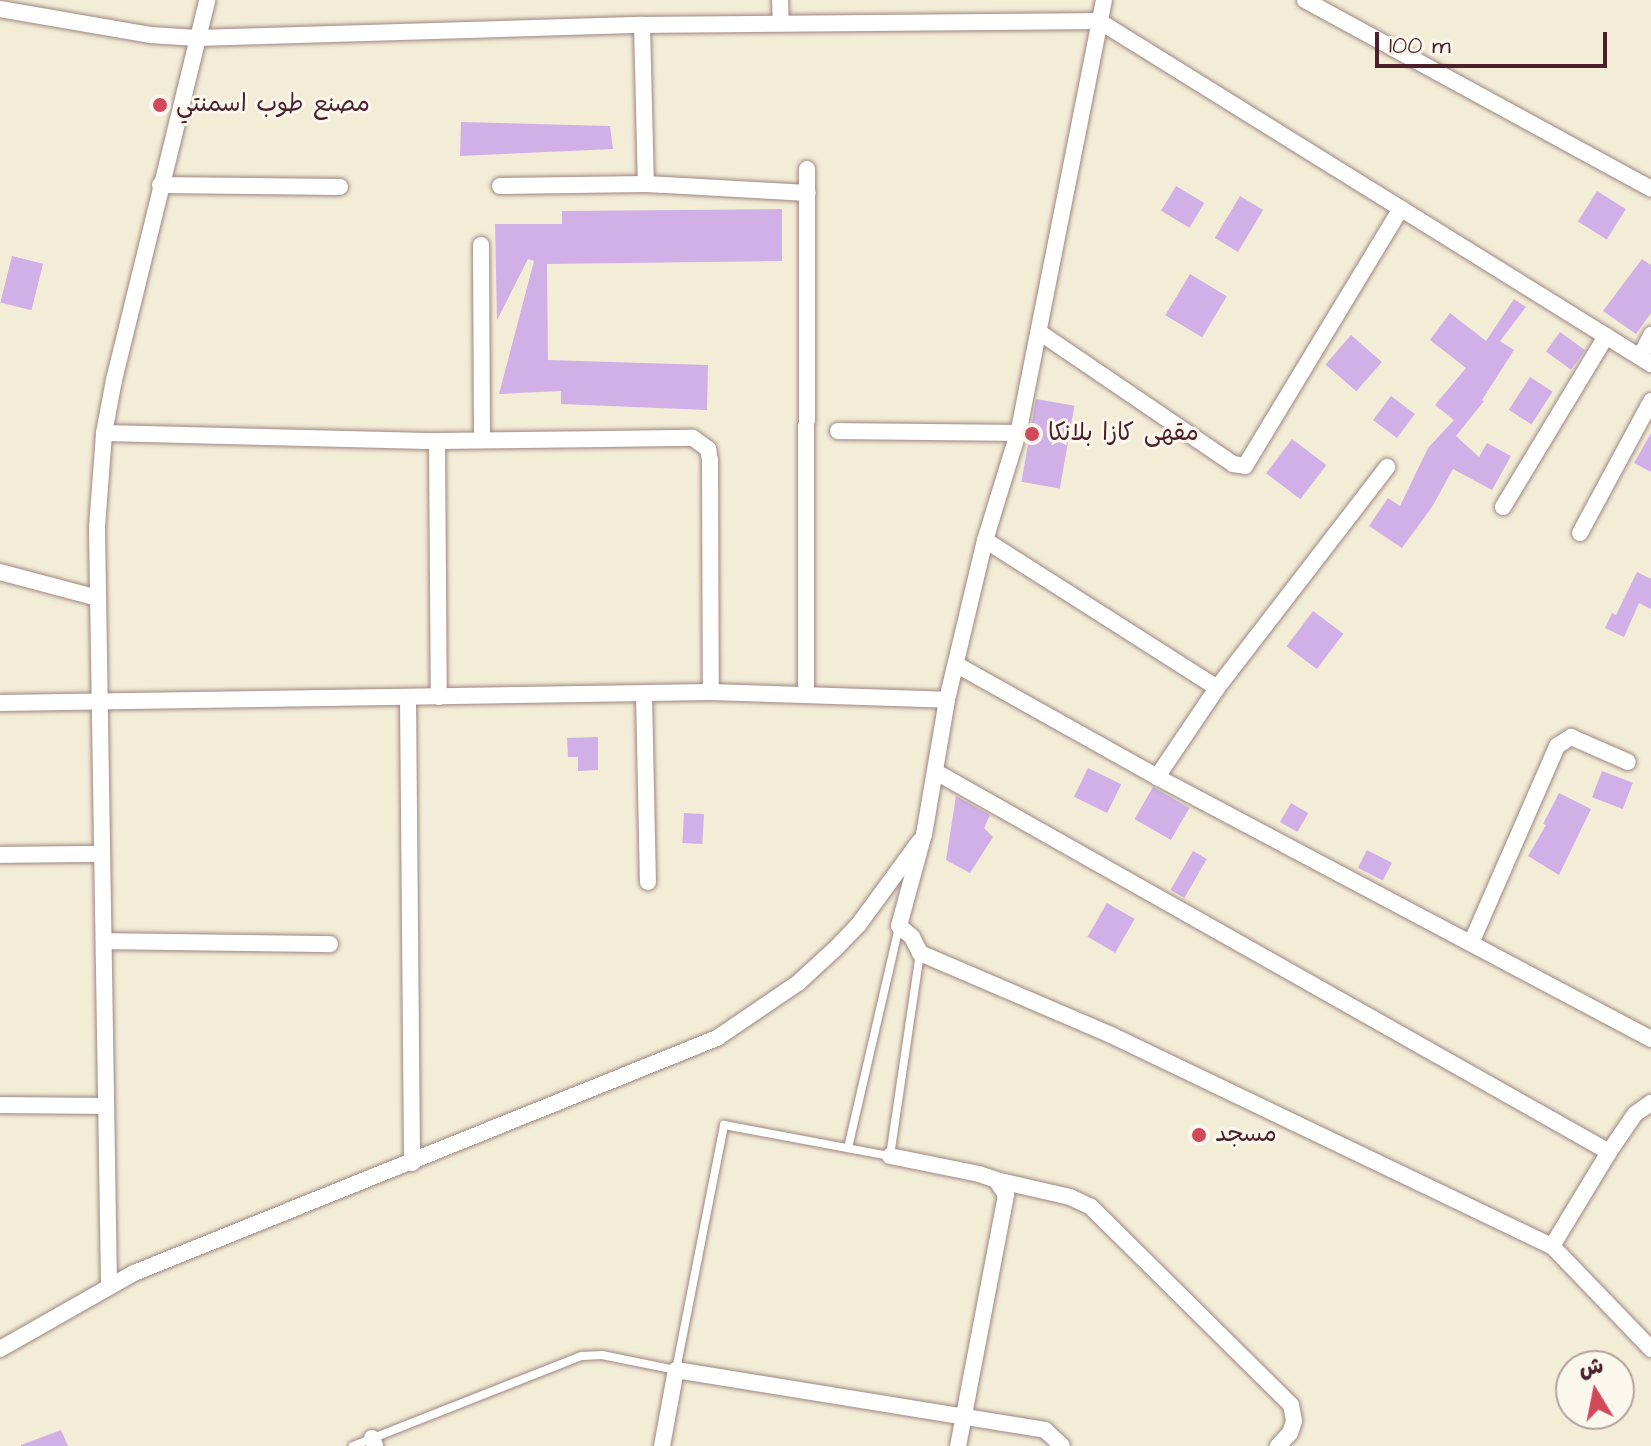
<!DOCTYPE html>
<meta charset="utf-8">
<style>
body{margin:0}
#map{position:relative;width:1651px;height:1446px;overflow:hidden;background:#f3edd7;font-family:"Architects Daughter","Playpen Sans Arabic",sans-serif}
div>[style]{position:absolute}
.building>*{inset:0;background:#d1b0e8;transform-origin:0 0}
.roads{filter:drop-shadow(0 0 2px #9e8681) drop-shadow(0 0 2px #9e8681)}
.lane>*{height:8px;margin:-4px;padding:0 4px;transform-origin:4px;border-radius:4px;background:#fff}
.street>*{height:16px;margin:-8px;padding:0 8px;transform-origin:8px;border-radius:8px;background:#fff}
.dots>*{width:22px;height:22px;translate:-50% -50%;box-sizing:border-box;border:4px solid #fbf7ec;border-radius:50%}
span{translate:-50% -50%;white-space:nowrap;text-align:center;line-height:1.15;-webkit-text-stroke:6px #fbf7ec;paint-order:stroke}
.poi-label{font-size:24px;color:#4a1f2b}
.left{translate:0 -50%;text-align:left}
.north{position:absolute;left:1555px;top:1350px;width:80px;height:80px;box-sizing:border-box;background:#fbf7ec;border:2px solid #b4a19f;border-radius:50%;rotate:350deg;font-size:22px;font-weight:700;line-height:32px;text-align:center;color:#4a1f2b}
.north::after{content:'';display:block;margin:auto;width:28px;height:36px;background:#d1495b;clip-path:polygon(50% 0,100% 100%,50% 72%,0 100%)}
.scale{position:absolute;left:1375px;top:32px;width:232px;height:36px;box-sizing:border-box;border:4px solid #4a1f2b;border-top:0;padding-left:10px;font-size:24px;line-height:28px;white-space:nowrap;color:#4a1f2b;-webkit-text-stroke:6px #fbf7ec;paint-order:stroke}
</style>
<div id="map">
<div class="building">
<div style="clip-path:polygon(461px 122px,610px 126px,613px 149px,460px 156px)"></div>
<div style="left:1176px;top:186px;width:33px;height:29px;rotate:31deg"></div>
<div style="left:1597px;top:191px;width:34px;height:36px;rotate:32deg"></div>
<div style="left:1240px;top:196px;width:27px;height:49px;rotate:31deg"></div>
<div style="clip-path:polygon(782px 209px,782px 261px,547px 264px,548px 360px,708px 365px,707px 410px,561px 404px,561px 391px,499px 394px,534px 261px,528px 259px,497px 320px,495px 224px,562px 224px,562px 211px)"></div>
<div style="left:12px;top:256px;width:32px;height:48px;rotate:14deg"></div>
<div style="clip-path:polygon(1642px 259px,1651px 265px,1651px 313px,1636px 334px,1603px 311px)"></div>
<div style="left:1190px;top:274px;width:43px;height:48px;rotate:31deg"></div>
<div style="clip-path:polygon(1514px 299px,1526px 307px,1500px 341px,1514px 350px,1482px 400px,1484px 401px,1456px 436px,1479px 457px,1487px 443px,1511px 456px,1492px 490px,1453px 469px,1432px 507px,1402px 548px,1369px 526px,1388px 498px,1400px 506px,1428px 448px,1454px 420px,1435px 405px,1466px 368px,1430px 340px,1450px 313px,1486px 341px)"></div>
<div style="left:1560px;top:332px;width:31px;height:24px;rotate:36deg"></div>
<div style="left:1351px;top:335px;width:41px;height:39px;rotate:41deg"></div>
<div style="left:1530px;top:377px;width:27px;height:39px;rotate:33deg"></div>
<div style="left:1391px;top:396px;width:30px;height:30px;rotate:37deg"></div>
<div style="left:1036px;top:399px;width:39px;height:84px;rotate:10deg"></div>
<div style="clip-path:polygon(1651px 433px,1651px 472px,1634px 463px)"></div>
<div style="left:1292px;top:439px;width:43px;height:43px;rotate:37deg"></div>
<div style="clip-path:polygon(1637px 572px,1651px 579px,1651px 609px,1639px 603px,1624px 637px,1605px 628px,1612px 613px,1616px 615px)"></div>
<div style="left:1313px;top:611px;width:38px;height:44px;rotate:37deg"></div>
<div style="clip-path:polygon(598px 737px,598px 770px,578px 771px,578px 757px,568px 757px,567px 738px)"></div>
<div style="left:1088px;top:768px;width:37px;height:32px;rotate:26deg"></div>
<div style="left:1602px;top:771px;width:33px;height:28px;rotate:21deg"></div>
<div style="left:1153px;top:787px;width:42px;height:37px;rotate:30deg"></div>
<div style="clip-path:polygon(1559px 793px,1591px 809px,1559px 875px,1528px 856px,1546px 825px,1543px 824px)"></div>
<div style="clip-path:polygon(956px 796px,990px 815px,984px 828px,993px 837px,970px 873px,946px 860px)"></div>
<div style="left:1291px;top:803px;width:20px;height:22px;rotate:30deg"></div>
<div style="left:684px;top:813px;width:20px;height:30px;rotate:3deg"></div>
<div style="left:1367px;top:850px;width:28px;height:20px;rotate:27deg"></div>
<div style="left:1193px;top:851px;width:16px;height:45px;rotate:30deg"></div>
<div style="left:1107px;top:903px;width:32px;height:39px;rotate:30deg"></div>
<div style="clip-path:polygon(61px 1430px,68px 1446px,21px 1446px,21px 1445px)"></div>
</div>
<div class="roads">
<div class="lane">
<div style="left:848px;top:1148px;width:227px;rotate:-77deg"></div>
<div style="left:353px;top:1446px;width:246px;rotate:-21.5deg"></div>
<div style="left:582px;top:1356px;width:20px;rotate:-3deg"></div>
<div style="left:602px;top:1355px;width:76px;rotate:11.5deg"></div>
<div style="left:676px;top:1370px;width:250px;rotate:-78.9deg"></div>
<div style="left:724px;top:1125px;width:169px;rotate:10.6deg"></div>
<div style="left:890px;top:1156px;width:205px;rotate:-81.6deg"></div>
</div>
<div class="street">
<div style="left:780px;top:0;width:23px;rotate:88deg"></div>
<div style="left:1104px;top:0;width:441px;rotate:101.2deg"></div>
<div style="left:1018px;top:433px;width:112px;rotate:107.1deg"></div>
<div style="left:985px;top:540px;width:164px;rotate:103.4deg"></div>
<div style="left:947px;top:700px;width:136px;rotate:99.7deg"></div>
<div style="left:924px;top:834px;width:95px;rotate:105.2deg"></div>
<div style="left:899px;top:926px;width:17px;rotate:40deg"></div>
<div style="left:912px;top:937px;width:18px;rotate:63deg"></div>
<div style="left:920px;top:953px;width:208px;rotate:23.2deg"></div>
<div style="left:1111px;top:1035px;width:489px;rotate:25.6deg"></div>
<div style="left:1552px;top:1246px;width:143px;rotate:46.1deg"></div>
<div style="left:1305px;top:0;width:394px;rotate:28.6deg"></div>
<div style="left:0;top:9px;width:152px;rotate:9.8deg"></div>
<div style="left:150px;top:35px;width:47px;rotate:3.7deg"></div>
<div style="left:197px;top:38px;width:445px;rotate:-1.7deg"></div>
<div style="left:642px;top:25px;width:457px;rotate:-0.5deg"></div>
<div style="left:1099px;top:21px;width:650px;rotate:31.86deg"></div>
<div style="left:642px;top:25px;width:159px;rotate:88.6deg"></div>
<div style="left:160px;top:185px;width:180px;rotate:0.6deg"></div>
<div style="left:500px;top:186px;width:146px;rotate:-0.8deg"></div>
<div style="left:646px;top:184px;width:162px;rotate:3.2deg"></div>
<div style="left:481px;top:245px;width:193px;rotate:89.7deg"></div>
<div style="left:1039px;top:332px;width:235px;rotate:34.2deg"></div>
<div style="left:1233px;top:464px;width:12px;rotate:9deg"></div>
<div style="left:1245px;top:466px;width:301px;rotate:-58.8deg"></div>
<div style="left:1640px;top:357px;width:25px;rotate:-63deg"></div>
<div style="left:838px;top:431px;width:180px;rotate:0.6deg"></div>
<div style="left:104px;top:433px;width:333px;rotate:1.4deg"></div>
<div style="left:437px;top:441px;width:256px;rotate:-0.7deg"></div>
<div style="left:693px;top:438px;width:19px;rotate:36deg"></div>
<div style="left:708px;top:449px;width:11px;rotate:80deg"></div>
<div style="left:710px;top:460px;width:232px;rotate:89.8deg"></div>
<div style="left:437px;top:441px;width:256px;rotate:89.6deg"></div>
<div style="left:1503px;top:507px;width:200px;rotate:-58.9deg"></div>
<div style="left:1580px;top:533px;width:150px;rotate:-61.7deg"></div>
<div style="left:985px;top:540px;width:275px;rotate:32.5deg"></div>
<div style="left:0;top:572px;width:101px;rotate:14.9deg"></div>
<div style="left:957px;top:665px;width:229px;rotate:29.2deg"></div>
<div style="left:1157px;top:777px;width:559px;rotate:27.94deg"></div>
<div style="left:644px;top:694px;width:188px;rotate:88.8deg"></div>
<div style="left:806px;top:694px;width:525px;rotate:-89.89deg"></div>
<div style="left:408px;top:698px;width:465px;rotate:89.5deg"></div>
<div style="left:0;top:703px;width:711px;rotate:-0.89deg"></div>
<div style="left:711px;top:692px;width:236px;rotate:1.9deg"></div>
<div style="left:936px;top:772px;width:773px;rotate:29.45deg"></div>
<div style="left:1609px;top:1152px;width:110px;rotate:121.2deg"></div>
<div style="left:1157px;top:777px;width:107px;rotate:-56deg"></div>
<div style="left:1217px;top:688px;width:279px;rotate:-52.4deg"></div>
<div style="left:0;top:855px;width:101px;rotate:-0.6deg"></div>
<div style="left:104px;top:941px;width:226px;rotate:0.8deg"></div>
<div style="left:1472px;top:941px;width:213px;rotate:-66.4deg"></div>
<div style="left:1557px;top:746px;width:17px;rotate:-33deg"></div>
<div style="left:1571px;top:737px;width:62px;rotate:23.7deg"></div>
<div style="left:0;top:1105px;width:105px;rotate:0.5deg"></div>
<div style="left:1609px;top:1152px;width:46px;rotate:-55.6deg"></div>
<div style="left:1635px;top:1114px;width:19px;rotate:-35deg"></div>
<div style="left:890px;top:1156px;width:91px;rotate:11.4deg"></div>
<div style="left:979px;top:1174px;width:18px;rotate:19deg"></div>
<div style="left:996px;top:1180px;width:18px;rotate:56deg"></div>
<div style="left:1006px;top:1195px;width:256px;rotate:100.8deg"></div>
<div style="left:996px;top:1180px;width:76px;rotate:12.9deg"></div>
<div style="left:1070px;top:1197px;width:23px;rotate:25deg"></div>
<div style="left:1091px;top:1207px;width:281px;rotate:44.7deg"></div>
<div style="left:1291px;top:1405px;width:16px;rotate:79deg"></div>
<div style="left:1294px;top:1421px;width:13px;rotate:108deg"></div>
<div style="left:1290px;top:1433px;width:18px;rotate:133deg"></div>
<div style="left:109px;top:1285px;width:758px;rotate:-90.91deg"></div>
<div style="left:97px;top:527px;width:94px;rotate:-85.7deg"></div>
<div style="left:104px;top:433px;width:54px;rotate:-79.3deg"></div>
<div style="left:114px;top:380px;width:391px;rotate:-76.2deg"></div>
<div style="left:0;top:1349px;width:154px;rotate:-29.6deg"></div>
<div style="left:134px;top:1273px;width:629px;rotate:-21.95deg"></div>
<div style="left:717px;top:1038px;width:98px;rotate:-34.2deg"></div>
<div style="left:798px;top:983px;width:50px;rotate:-42.6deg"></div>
<div style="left:835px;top:949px;width:35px;rotate:-46deg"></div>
<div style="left:859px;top:924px;width:102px;rotate:-53.8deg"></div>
<div style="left:372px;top:1438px;width:9px;rotate:69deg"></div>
<div style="left:662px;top:1446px;width:77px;rotate:-79.6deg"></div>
<div style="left:676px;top:1370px;width:374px;rotate:9.2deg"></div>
<div style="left:1045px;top:1430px;width:23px;rotate:43deg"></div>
</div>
</div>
<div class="dots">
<div style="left:160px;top:105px;background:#d1495b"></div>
<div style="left:1032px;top:434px;background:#d1495b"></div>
<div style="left:1199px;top:1135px;background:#d1495b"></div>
</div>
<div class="poi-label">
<span class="left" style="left:176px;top:105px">مصنع طوب اسمنتي</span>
<span class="left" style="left:1048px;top:434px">مقهى كازا بلانكا</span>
<span class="left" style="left:1215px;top:1135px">مسجد</span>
</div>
<div class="north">ش</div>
<div class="scale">100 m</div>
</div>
